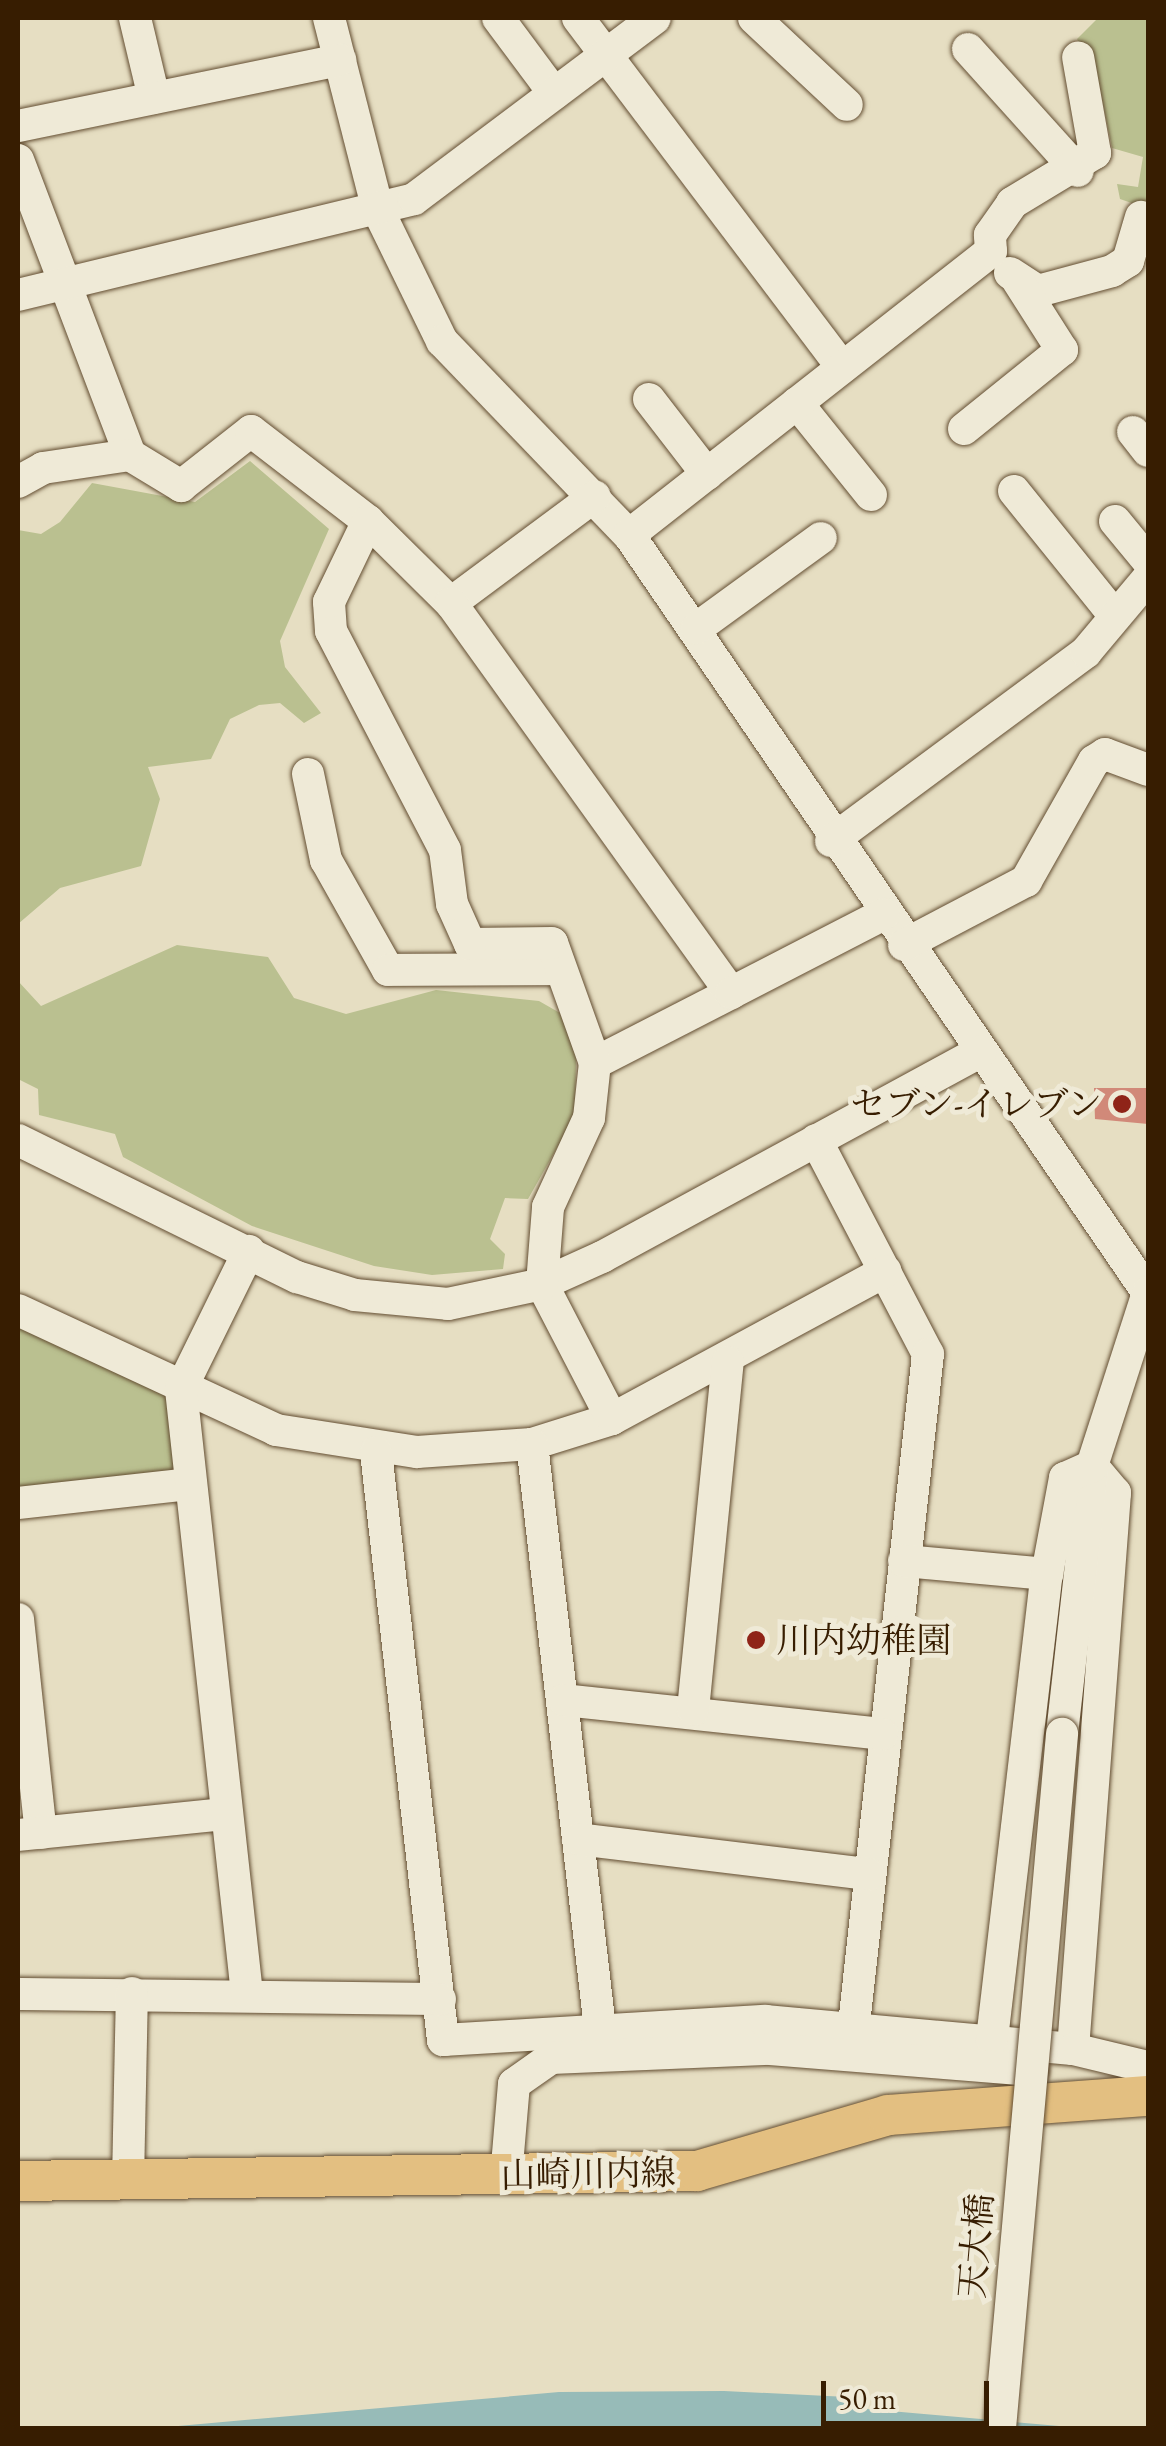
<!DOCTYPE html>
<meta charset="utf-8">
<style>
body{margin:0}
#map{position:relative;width:1166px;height:2446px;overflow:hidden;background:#e6dec2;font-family:"EB Garamond","Noto Serif JP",serif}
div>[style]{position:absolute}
.green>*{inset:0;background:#bac090}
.water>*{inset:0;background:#97bbb8}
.building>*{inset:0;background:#d18979}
.roads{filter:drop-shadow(0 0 2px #634d31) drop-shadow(0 0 2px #634d31)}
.minor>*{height:32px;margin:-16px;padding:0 16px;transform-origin:16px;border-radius:16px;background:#efead7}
.major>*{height:40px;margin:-20px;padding:0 20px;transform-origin:20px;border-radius:20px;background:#e3bf81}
.bridges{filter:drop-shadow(0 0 2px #634d31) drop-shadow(0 0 2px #634d31)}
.minor-bridge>*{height:32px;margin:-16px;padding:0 16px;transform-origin:16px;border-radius:16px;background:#efead7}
.dots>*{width:28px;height:28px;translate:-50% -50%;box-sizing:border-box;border:5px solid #efead7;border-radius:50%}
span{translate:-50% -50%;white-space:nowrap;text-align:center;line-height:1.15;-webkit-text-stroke:10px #efead7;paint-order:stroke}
.poi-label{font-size:35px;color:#371d01}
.right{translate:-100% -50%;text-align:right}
.left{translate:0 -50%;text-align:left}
.street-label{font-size:35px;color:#371d01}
.frame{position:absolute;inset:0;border:20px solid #371d01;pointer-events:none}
.scale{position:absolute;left:821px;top:2381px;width:168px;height:45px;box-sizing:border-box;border:5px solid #371d01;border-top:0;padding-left:12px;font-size:30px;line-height:35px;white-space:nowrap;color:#371d01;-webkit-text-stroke:8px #efead7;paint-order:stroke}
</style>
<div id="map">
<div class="green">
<div style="clip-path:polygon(1098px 18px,1148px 18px,1146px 208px,1120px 199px,1117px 184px,1138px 187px,1143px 157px,1112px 148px,1098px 80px,1077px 39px)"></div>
<div style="clip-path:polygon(250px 461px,329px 529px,280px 641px,285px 667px,321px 713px,304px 723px,280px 703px,259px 705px,230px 719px,211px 759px,148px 767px,160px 799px,141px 866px,60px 888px,18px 924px,18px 530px,41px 534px,60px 522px,92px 483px,195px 502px)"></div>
<div style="clip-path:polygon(177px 945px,268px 957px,294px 998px,346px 1014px,436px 990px,539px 1001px,560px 1013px,576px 1057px,575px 1116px,528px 1199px,505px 1198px,490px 1239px,505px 1254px,503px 1269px,432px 1275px,374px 1266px,252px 1226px,123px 1157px,115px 1134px,39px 1115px,38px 1089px,18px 1079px,18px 981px,41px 1006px)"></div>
<div style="clip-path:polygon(18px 1318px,165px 1391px,179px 1465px,171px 1478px,18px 1490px)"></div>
</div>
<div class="water">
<div style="clip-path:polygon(724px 2391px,868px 2398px,867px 2409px,1082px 2428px,156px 2428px,559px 2392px)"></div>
</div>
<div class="building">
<div style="clip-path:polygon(1094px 1088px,1148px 1088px,1148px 1124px,1095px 1119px)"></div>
</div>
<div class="roads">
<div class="minor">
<div style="left:135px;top:18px;width:82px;rotate:76.6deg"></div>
<div style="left:329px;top:18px;width:198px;rotate:75.7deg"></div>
<div style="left:378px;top:210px;width:146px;rotate:64deg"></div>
<div style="left:442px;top:341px;width:269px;rotate:46.1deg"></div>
<div style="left:629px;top:535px;width:919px;rotate:55.6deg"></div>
<div style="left:498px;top:18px;width:94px;rotate:53.3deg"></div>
<div style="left:578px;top:18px;width:438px;rotate:52.9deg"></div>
<div style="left:754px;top:18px;width:127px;rotate:43.1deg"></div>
<div style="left:968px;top:49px;width:164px;rotate:48deg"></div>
<div style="left:18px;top:126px;width:329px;rotate:-11.6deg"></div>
<div style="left:18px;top:160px;width:316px;rotate:69.2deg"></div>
<div style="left:130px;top:455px;width:60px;rotate:31.3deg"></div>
<div style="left:181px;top:486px;width:89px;rotate:-38.2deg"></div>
<div style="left:251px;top:431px;width:148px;rotate:37.6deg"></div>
<div style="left:1010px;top:273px;width:33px;rotate:33deg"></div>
<div style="left:1038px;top:291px;width:77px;rotate:-15.1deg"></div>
<div style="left:1112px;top:271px;width:19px;rotate:-32deg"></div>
<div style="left:1128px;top:261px;width:46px;rotate:-73.5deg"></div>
<div style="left:18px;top:295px;width:407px;rotate:-13.6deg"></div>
<div style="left:414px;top:199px;width:301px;rotate:-36.9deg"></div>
<div style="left:649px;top:399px;width:95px;rotate:52.3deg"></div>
<div style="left:797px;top:403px;width:118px;rotate:51.2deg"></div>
<div style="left:964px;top:429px;width:126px;rotate:-38.9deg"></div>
<div style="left:1062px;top:350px;width:82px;rotate:-122.5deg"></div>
<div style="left:1133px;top:432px;width:24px;rotate:52deg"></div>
<div style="left:18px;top:482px;width:29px;rotate:-29deg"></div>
<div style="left:43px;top:468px;width:88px;rotate:-8.5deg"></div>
<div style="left:1014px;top:491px;width:159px;rotate:51.1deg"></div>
<div style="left:1115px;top:521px;width:52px;rotate:50.5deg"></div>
<div style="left:629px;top:535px;width:460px;rotate:-38.1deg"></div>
<div style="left:991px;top:251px;width:16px;rotate:-94deg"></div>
<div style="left:990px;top:235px;width:39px;rotate:-55deg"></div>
<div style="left:1012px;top:203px;width:97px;rotate:-31.1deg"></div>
<div style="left:1095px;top:153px;width:97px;rotate:-100deg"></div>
<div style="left:451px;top:603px;width:179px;rotate:-36.6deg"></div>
<div style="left:697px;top:628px;width:153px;rotate:-36deg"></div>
<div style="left:308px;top:774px;width:88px;rotate:78.2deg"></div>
<div style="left:326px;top:860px;width:126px;rotate:60.6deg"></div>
<div style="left:388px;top:970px;width:172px;rotate:-0.3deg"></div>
<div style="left:831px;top:841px;width:317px;rotate:-36.5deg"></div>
<div style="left:1086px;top:652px;width:97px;rotate:-50deg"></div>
<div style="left:904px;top:945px;width:138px;rotate:-27.7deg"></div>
<div style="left:1026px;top:881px;width:138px;rotate:-60.5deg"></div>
<div style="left:1094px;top:761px;width:13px;rotate:-32deg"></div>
<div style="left:1105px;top:754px;width:46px;rotate:20.4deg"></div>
<div style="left:595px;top:1063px;width:153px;rotate:-27.2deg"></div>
<div style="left:18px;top:1140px;width:311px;rotate:26.2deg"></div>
<div style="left:297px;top:1277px;width:61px;rotate:17.2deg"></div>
<div style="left:355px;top:1295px;width:93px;rotate:5.5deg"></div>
<div style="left:448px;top:1304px;width:96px;rotate:-12deg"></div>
<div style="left:542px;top:1284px;width:66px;rotate:-24.2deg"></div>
<div style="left:602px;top:1257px;width:431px;rotate:-28.5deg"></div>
<div style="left:816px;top:1140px;width:242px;rotate:62.4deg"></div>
<div style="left:928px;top:1354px;width:674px;rotate:96.3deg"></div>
<div style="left:18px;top:1310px;width:285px;rotate:24.9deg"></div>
<div style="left:276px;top:1430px;width:143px;rotate:8.9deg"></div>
<div style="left:417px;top:1452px;width:115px;rotate:-4deg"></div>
<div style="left:532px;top:1444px;width:84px;rotate:-17.4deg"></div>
<div style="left:612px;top:1419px;width:311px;rotate:-28.4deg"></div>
<div style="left:612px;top:1419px;width:152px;rotate:-117.4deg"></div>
<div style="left:542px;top:1284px;width:77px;rotate:-85.5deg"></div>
<div style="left:548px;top:1207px;width:98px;rotate:-65.3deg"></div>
<div style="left:589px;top:1118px;width:55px;rotate:-83.8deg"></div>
<div style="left:595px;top:1063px;width:127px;rotate:-109.7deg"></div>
<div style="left:552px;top:943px;width:82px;rotate:179.3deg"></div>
<div style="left:470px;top:944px;width:44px;rotate:-114.2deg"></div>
<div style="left:452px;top:904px;width:54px;rotate:-97.4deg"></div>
<div style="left:445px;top:850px;width:247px;rotate:-117.5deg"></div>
<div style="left:331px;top:631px;width:29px;rotate:-94deg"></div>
<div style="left:329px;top:602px;width:90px;rotate:-64.3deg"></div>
<div style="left:368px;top:521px;width:117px;rotate:44.7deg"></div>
<div style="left:451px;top:603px;width:480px;rotate:54.3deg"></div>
<div style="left:731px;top:993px;width:172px;rotate:-27.3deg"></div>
<div style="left:532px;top:1444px;width:588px;rotate:83.36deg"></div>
<div style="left:376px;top:1452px;width:592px;rotate:83.5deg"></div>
<div style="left:443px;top:2040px;width:323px;rotate:-3.4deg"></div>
<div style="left:765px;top:2021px;width:309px;rotate:5.2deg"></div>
<div style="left:1073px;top:2049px;width:558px;rotate:-85.68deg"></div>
<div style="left:1115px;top:1493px;width:35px;rotate:-130deg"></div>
<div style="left:18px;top:1503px;width:174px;rotate:-6.3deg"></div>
<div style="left:904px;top:1561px;width:144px;rotate:5.2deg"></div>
<div style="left:18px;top:1619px;width:215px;rotate:83.9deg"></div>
<div style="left:564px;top:1700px;width:320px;rotate:6.1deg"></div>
<div style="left:693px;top:1710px;width:350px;rotate:-84.3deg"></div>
<div style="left:1062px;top:1734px;width:270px;rotate:-83.6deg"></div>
<div style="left:1092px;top:1466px;width:182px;rotate:-72.1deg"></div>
<div style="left:18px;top:1835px;width:209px;rotate:-5.8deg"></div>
<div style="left:578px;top:1839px;width:293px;rotate:6.9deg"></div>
<div style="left:18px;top:1994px;width:422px;rotate:0.7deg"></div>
<div style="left:247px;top:1994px;width:609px;rotate:-96.23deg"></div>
<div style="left:181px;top:1389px;width:154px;rotate:-63.8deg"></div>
<div style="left:992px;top:2039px;width:468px;rotate:-83.3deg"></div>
<div style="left:1047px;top:1574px;width:98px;rotate:-79.4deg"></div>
<div style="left:1065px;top:1478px;width:30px;rotate:-24deg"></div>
<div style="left:1073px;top:2049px;width:77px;rotate:13.5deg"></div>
<div style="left:506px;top:2177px;width:93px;rotate:-85.1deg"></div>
<div style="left:514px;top:2084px;width:45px;rotate:-35.1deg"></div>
<div style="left:551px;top:2058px;width:219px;rotate:-2.4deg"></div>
<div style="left:770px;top:2049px;width:263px;rotate:4.6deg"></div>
<div style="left:128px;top:2181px;width:188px;rotate:-88.8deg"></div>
</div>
<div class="major">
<div style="left:18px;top:2181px;width:679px;rotate:-0.84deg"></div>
<div style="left:697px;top:2171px;width:199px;rotate:-16.3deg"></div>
<div style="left:888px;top:2115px;width:261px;rotate:-4.2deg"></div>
</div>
</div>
<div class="bridges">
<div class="minor-bridge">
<div style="left:1000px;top:2428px;width:697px;rotate:-84.89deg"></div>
</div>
</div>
<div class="dots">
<div style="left:1122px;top:1104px;background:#8f2418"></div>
<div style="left:756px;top:1640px;background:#8f2418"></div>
</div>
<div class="poi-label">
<span class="right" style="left:1102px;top:1104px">セブン-イレブン</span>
<span class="left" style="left:776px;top:1640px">川内幼稚園</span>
</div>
<div class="street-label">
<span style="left:588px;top:2174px;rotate:-1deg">山崎川内線</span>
<span style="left:976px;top:2246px;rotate:-85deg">天大橋</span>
</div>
<div class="frame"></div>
<div class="scale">50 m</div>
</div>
